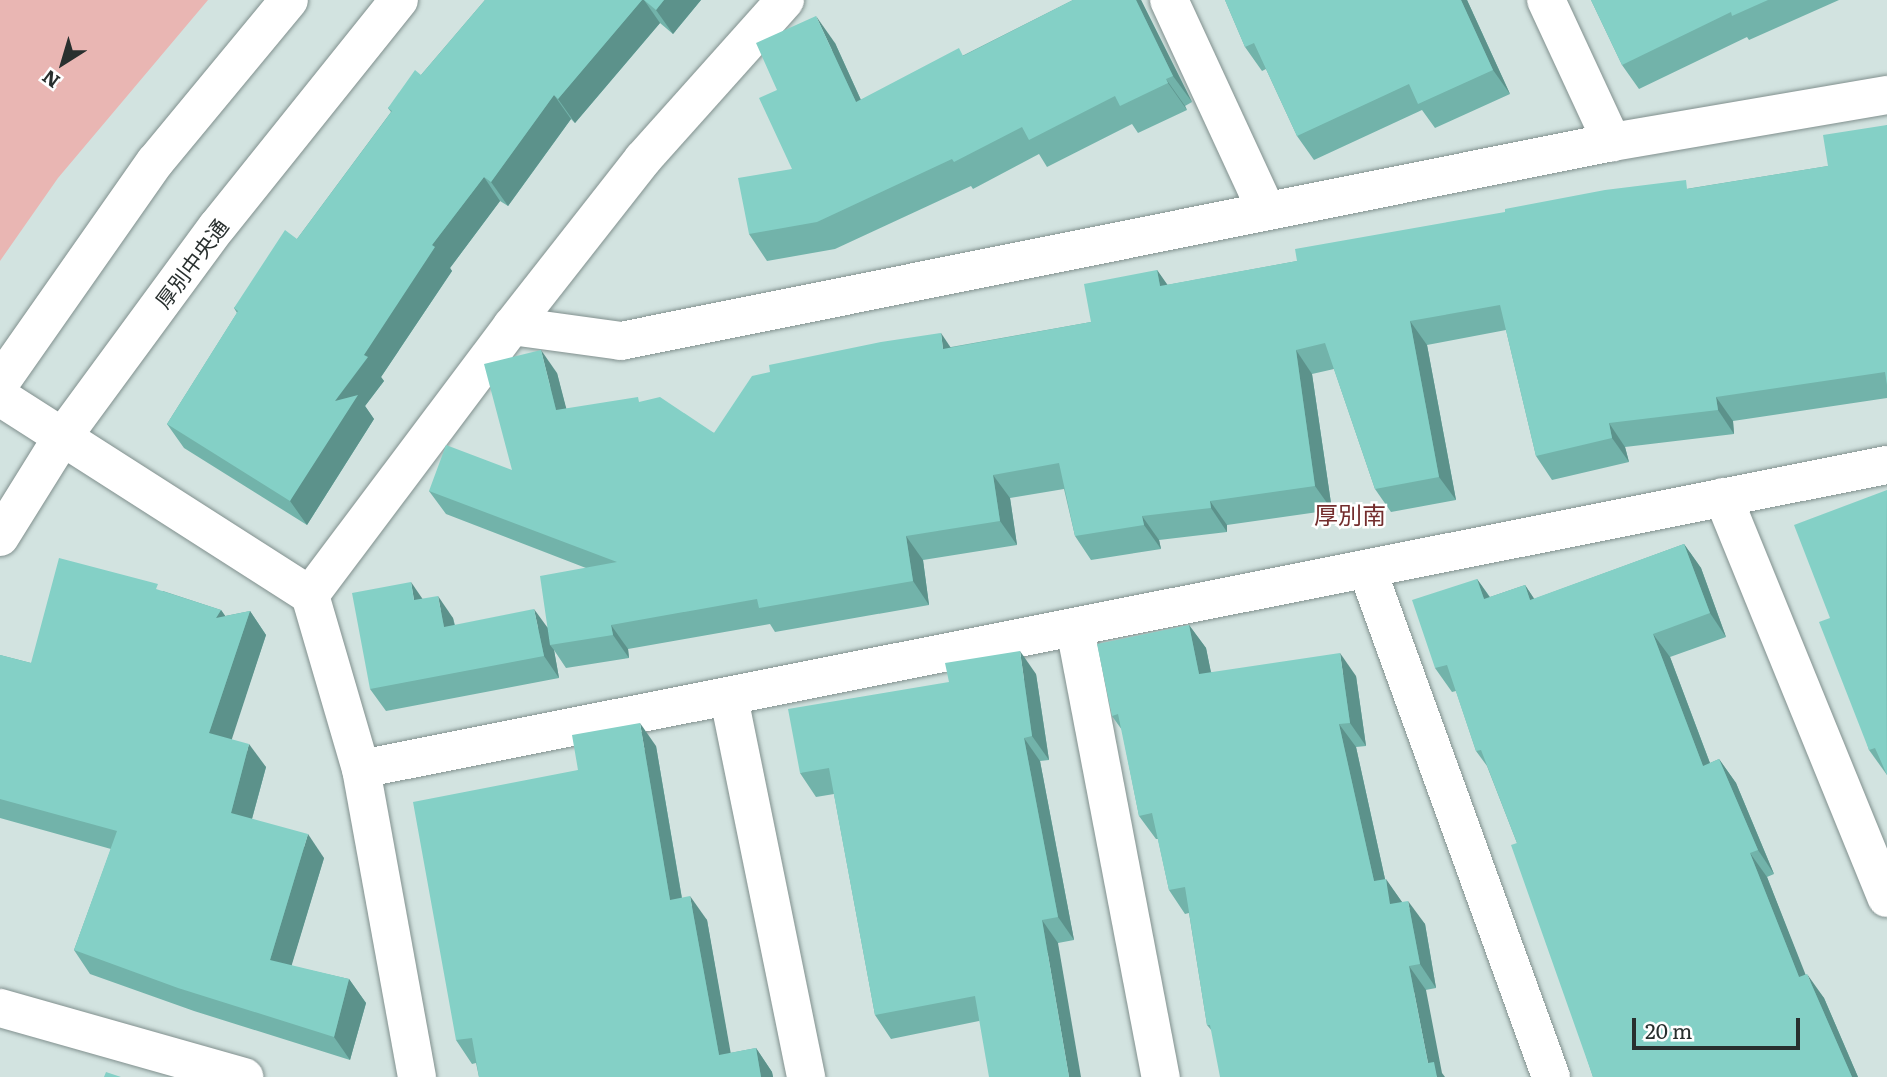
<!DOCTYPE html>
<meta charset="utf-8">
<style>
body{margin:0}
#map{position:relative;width:1887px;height:1077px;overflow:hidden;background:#d2e3e0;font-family:Literata,"Noto Sans JP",serif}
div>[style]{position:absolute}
.green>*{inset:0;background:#e9b6b3}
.roads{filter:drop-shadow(0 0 2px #81908e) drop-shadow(0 0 2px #81908e)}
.minor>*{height:38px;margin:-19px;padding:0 19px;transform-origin:19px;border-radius:19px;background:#fff}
.major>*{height:38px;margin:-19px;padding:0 19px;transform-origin:19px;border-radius:19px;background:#fff}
.wall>*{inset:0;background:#72b3aa}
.shaded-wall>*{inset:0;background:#5c928b}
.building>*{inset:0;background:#84d0c6}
span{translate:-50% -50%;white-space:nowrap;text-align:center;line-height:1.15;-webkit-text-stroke:5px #fff;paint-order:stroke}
.street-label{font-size:21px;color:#282f2e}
.quarter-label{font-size:24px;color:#732d2d}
.north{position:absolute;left:28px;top:28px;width:70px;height:70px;-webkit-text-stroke:5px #fff;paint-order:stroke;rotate:217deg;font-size:19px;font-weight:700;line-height:28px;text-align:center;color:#282f2e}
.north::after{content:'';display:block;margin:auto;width:24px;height:32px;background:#282f2e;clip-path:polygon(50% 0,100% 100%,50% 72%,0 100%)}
.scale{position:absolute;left:1632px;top:1018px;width:168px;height:32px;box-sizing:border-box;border:4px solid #282f2e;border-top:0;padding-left:9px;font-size:21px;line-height:24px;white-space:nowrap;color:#282f2e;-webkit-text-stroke:5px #fff;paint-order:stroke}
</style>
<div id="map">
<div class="green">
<div style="clip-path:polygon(0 0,208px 0,58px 178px,0 261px)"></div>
</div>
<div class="roads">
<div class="minor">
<div style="left:1169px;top:0;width:231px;rotate:65.2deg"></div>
<div style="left:1546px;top:0;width:157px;rotate:65.1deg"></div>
<div style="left:512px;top:326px;width:110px;rotate:7.8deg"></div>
<div style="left:621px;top:341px;width:1011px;rotate:-11.35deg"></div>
<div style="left:1612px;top:142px;width:279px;rotate:-9.7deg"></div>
<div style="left:0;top:397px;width:368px;rotate:32.6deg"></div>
<div style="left:310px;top:595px;width:181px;rotate:73.7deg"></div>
<div style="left:361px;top:769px;width:313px;rotate:79.7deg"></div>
<div style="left:1723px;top:497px;width:433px;rotate:67.8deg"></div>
<div style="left:1367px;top:569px;width:540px;rotate:70.09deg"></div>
<div style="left:310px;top:595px;width:336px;rotate:-53.1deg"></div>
<div style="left:512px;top:326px;width:212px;rotate:-51.9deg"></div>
<div style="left:643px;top:159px;width:213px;rotate:-48.2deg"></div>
<div style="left:1075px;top:628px;width:457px;rotate:79.2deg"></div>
<div style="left:729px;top:698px;width:387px;rotate:78.5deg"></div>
<div style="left:361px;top:769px;width:1556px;rotate:-11.27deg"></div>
<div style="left:0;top:1008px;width:254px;rotate:15.8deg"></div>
</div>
<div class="major">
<div style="left:0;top:383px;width:270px;rotate:-55deg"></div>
<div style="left:155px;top:162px;width:210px;rotate:-50.4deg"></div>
<div style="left:0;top:537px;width:115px;rotate:-58.1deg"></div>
<div style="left:61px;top:439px;width:263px;rotate:-53.7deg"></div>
<div style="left:217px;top:227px;width:291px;rotate:-51.3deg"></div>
</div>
</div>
<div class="wall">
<div style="clip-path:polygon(485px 0,701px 0,673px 34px,660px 23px,575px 123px,571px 119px,508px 206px,500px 201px,450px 268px,452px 271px,381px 377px,384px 381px,365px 406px,374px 419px,307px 525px,184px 448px,167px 424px,237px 313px,234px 308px,297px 239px,391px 112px,388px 108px,421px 75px)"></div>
<div style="clip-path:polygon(1073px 0,1141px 0,1192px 102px,1185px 106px,1187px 110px,1138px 133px,1132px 124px,1047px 167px,1039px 154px,973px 189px,971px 186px,835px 249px,767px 261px,749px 234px,792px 169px,835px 43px,861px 100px,964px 55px)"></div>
<div style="clip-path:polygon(1225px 0,1467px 0,1510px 94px,1435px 128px,1422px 110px,1314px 160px,1297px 136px,1266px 69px,1262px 71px,1245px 47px)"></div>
<div style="clip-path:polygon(1591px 0,1839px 0,1749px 40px,1747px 37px,1639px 89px,1622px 65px)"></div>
<div style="clip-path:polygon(1887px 125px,1887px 398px,1733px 421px,1734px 434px,1625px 447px,1629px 462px,1552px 480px,1536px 456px,1506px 330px,1427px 345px,1456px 500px,1391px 512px,1375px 489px,1334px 369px,1312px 374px,1332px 510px,1227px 525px,1227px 532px,1159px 540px,1161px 549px,1091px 560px,1075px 536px,1064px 489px,1010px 498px,1017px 545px,923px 560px,929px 605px,775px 632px,770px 624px,628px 649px,629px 658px,566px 668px,554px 650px,559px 678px,386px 711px,370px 689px,423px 599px,453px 618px,455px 625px,547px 628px,586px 568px,446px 514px,429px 491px,512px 470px,557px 373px,566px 409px,641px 402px,714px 433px,951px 347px,1091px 322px,1157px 270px,1167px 285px,1692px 188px,1828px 166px)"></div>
<div style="clip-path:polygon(1887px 490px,1887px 775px,1869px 750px,1830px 618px)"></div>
<div style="clip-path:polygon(1684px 544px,1701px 568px,1726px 637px,1670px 657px,1710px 763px,1719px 759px,1736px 783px,1774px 874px,1767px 877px,1805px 975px,1824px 998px,1858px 1077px,1593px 1077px,1517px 843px,1487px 766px,1476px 751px,1456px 691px,1452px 692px,1435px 668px,1477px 579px,1490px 597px,1525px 585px,1534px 599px)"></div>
<div style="clip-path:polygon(163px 591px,221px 610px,225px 616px,250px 611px,266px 635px,231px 739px,266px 767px,252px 819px,324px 858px,291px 966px,349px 979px,366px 1003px,350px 1060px,194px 1011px,90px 974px,74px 950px,111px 849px,0 818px,0 655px,31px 663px)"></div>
<div style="clip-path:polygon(1189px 625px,1206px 648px,1211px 672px,1356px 676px,1366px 746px,1356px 747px,1385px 879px,1402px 902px,1425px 924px,1436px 988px,1212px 1031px,1207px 1025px,1189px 913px,1185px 914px,1169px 890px,1158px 839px,1156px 839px,1139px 816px,1122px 730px,1112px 716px)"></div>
<div style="clip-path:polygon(1036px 674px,1049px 760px,1040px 761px,1074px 940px,1058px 943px,979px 1021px,891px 1039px,875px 1015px,834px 794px,816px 797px,800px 773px)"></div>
<div style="clip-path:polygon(656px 746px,682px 898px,707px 920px,730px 1053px,756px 1048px,772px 1072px,773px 1077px,479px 1077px,476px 1063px,472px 1064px,456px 1040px,578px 770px)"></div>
</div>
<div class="shaded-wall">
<div style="clip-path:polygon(642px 0,644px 0,660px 23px,575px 123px,558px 99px)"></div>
<div style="clip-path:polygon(664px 0,701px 0,673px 34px,656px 10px)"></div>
<div style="clip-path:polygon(1136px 0,1141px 0,1192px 102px,1173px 76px)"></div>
<div style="clip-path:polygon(1461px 0,1467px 0,1510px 94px,1493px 70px)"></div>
<div style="clip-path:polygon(816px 16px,835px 43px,874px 129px,856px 102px)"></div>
<div style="clip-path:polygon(1166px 79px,1185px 106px,1187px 110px,1168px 83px)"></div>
<div style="clip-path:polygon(554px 95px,571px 119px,508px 206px,491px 182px)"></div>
<div style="clip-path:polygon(484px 177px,500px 201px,450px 268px,452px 271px,381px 377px,384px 381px,365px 406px,374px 419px,307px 525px,290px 501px,335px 401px,432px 245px)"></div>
<div style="clip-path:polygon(1157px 270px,1174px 294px,1160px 286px)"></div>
<div style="clip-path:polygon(1410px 321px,1427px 345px,1456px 500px,1439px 477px)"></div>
<div style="clip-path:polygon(941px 333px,957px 357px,943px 349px)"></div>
<div style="clip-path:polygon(541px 350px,557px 373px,573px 434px,556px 410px)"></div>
<div style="clip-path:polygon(1296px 350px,1312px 374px,1332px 510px,1315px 486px)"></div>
<div style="clip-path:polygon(1716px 397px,1733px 421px,1734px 434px,1718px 410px)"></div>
<div style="clip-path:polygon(1609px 423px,1625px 447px,1629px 462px,1612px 438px)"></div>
<div style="clip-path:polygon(993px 475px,1010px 498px,1017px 545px,1000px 521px)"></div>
<div style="clip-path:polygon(1210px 501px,1227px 525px,1227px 532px,1211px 508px)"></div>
<div style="clip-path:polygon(1142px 516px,1159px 540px,1161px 549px,1144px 525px)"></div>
<div style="clip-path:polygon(906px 536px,923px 560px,929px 605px,913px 581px)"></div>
<div style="clip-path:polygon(1684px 544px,1701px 568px,1726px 637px,1710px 613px)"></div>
<div style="clip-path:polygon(1477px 579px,1493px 602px,1484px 599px)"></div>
<div style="clip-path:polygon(411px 582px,426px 604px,414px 600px)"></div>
<div style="clip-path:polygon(1525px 585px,1541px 609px,1530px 600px)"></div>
<div style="clip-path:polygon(438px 596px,453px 618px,459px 649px,444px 627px)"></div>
<div style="clip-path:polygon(534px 609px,550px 631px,550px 645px,554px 650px,559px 678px,544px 656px)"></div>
<div style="clip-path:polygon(221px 610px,238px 634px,216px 618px)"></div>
<div style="clip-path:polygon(250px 611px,266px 635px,226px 757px,209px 733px)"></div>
<div style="clip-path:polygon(611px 625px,628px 649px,629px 658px,613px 635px)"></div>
<div style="clip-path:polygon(1189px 625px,1206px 648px,1216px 698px,1199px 674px)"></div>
<div style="clip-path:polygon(1653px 634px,1670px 657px,1720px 790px,1703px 766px)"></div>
<div style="clip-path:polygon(1020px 651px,1036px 674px,1049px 760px,1032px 736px)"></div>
<div style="clip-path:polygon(1340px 653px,1356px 676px,1366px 746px,1350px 723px)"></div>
<div style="clip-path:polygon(640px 723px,656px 746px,686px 923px,670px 900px)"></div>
<div style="clip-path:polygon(1339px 724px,1356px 747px,1387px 888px,1386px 879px,1402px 902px,1406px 928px,1374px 881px)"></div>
<div style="clip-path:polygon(1024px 738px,1040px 761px,1074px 940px,1058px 917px)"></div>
<div style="clip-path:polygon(249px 744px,266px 767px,247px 837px,231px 813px)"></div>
<div style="clip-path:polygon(1719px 759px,1736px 783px,1774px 874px,1758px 850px)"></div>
<div style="clip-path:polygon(308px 834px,324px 858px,286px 984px,270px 960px)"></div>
<div style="clip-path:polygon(1750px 853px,1767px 877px,1816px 1001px,1799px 977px)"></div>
<div style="clip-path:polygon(690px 896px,707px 920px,735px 1077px,719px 1055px)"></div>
<div style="clip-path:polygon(1408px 901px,1425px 924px,1436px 988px,1420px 964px)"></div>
<div style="clip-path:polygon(1042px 920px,1058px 943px,1081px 1077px,1069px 1077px)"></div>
<div style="clip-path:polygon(1409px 966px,1426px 990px,1442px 1073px,1445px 1077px,1437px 1077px,1428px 1063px)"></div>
<div style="clip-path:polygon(1807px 974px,1824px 998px,1858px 1077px,1852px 1077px)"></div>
<div style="clip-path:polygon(349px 979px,366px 1003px,350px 1060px,334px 1037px)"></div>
<div style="clip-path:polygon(756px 1048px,772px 1072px,773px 1077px,761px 1077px)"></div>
</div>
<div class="building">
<div style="clip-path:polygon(485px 0,642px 0,558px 99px,554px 95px,491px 182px,484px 177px,432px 245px,435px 247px,364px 355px,368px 357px,335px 401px,358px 395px,290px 501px,167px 424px,238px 311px,234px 308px,285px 230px,297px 239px,392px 111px,388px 108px,415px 70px,421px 75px)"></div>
<div style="clip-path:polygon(644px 0,664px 0,656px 10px)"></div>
<div style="clip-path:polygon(1073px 0,1136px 0,1173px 76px,1166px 79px,1168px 83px,1120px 106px,1115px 96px,1029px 140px,1022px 127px,954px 162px,952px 159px,817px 222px,749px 234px,738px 178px,792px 169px,759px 98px,777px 90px,756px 43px,816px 16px,856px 102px,959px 48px,963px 56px)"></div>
<div style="clip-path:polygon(1225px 0,1461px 0,1493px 70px,1418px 104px,1409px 84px,1297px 136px,1254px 43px,1245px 47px)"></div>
<div style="clip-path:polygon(1591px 0,1768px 0,1732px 16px,1731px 12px,1622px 65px)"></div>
<div style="clip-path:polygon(1887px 125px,1887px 385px,1885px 372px,1716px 397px,1718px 410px,1609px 423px,1612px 438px,1536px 456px,1500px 305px,1410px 321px,1439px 477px,1375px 489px,1325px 343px,1296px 350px,1315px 486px,1210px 501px,1211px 508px,1142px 516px,1144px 525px,1075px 536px,1059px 463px,993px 475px,1000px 521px,906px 536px,913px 581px,759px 608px,757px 599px,611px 625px,613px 635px,550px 645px,540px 576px,617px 562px,429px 491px,446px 445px,512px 470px,484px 364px,541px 350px,556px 410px,638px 397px,639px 402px,660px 397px,714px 433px,752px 376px,770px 372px,769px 365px,881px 342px,941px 333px,943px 349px,1091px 322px,1084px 284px,1157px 270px,1160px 286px,1297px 261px,1295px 249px,1505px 212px,1505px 209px,1605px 190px,1686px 180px,1687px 189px,1828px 166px,1823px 135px)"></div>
<div style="clip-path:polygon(1887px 490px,1886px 600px,1887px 775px,1875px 748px,1869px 750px,1819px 622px,1830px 618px,1794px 525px)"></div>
<div style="clip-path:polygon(1684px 544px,1710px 613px,1653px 634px,1703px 766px,1719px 759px,1758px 850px,1750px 853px,1799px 977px,1807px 974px,1852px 1077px,1593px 1077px,1511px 845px,1517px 843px,1481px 750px,1476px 751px,1447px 665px,1435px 668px,1412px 600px,1477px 579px,1484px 599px,1525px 585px,1530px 600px)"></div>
<div style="clip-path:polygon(59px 558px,158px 584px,156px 589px,221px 610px,216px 618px,250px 611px,209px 733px,249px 744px,231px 813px,308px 834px,270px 960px,349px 979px,334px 1037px,178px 988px,74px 950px,117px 831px,0 799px,0 655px,31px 663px)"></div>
<div style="clip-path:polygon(411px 582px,414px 600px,438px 596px,444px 627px,534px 609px,544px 656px,370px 689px,352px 593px)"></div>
<div style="clip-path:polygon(1189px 625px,1199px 674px,1340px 653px,1350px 723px,1339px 724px,1374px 881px,1386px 879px,1390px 904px,1408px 901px,1420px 964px,1409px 966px,1428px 1063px,1434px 1062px,1437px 1077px,1220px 1077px,1210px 1025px,1207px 1025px,1185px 887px,1169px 890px,1152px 813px,1139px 816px,1118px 714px,1112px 716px,1097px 644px)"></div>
<div style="clip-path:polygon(1020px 651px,1032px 736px,1024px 738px,1058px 917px,1042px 920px,1069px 1077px,989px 1077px,975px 996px,875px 1015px,829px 768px,800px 773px,788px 709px,949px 682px,945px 663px)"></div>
<div style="clip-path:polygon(640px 723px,670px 900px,690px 896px,719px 1055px,756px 1048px,761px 1077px,479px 1077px,472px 1038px,456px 1040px,413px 802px,578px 770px,572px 735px)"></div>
<div style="clip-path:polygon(106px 1072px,121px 1077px,104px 1077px)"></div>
</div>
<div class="street-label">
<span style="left:191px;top:263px;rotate:-53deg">厚別中央通</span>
</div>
<div class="quarter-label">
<span style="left:1350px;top:514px">厚別南</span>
</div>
<div class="north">N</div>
<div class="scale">20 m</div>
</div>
